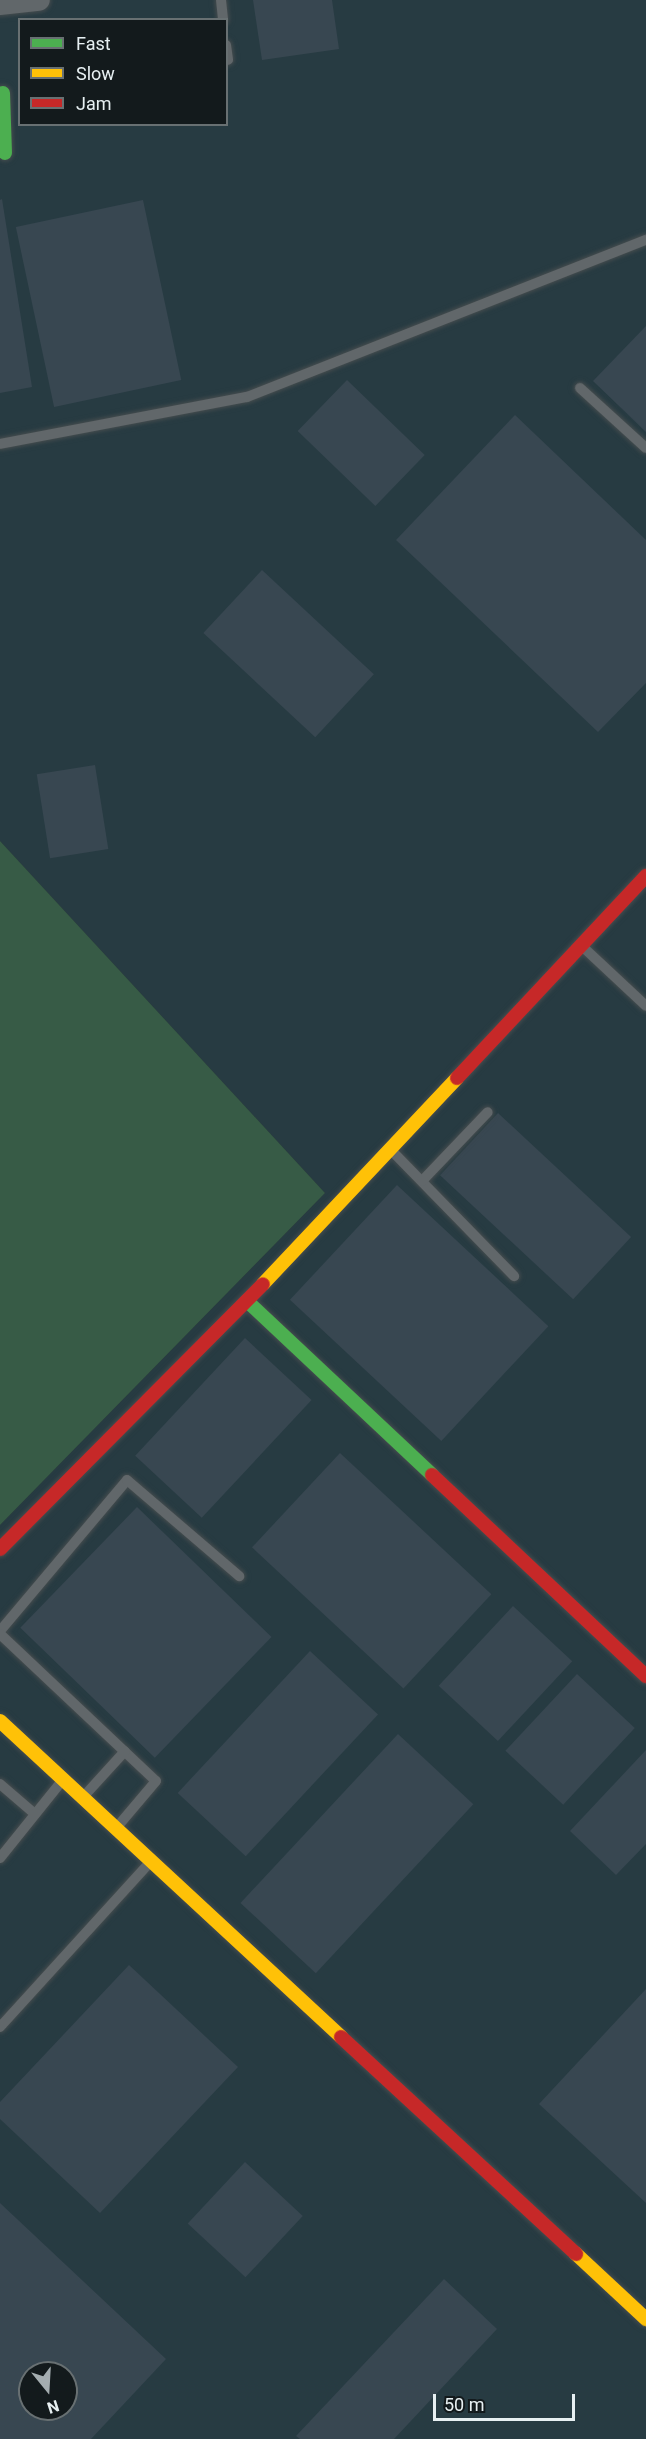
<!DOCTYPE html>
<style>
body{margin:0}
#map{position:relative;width:646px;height:2439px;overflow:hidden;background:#293134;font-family:Roboto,sans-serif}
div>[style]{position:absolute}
.built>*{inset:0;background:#273b42}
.green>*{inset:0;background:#375b46}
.building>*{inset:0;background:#384751;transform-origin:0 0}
.roads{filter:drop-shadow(0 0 2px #454c4e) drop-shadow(0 0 2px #454c4e)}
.lane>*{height:10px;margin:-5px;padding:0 5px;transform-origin:5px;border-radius:5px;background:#61676a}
.street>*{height:22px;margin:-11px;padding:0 11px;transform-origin:11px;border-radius:11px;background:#61676a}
.fast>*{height:14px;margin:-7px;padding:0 7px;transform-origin:7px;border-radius:7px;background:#4caf50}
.slow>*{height:14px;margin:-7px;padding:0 7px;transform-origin:7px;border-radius:7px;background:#ffc107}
.jam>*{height:14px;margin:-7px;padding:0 7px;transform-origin:7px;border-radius:7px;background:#c62828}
span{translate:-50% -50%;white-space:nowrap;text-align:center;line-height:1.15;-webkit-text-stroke:5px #131a1c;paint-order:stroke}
.legend{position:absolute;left:18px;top:18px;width:210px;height:108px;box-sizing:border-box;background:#131a1c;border:2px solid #687072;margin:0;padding:8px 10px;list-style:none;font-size:18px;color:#e7f0f2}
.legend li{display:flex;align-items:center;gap:12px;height:30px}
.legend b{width:30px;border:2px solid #687072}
.north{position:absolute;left:18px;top:2361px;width:60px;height:60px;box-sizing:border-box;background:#131a1c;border:2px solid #687072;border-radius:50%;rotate:162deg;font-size:16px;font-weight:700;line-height:24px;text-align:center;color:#e7f0f2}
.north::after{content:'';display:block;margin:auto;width:21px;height:27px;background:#a4adb0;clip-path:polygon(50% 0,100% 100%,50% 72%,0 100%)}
.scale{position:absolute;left:433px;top:2394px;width:142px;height:27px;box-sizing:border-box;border:3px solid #e7f0f2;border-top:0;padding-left:8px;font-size:18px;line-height:21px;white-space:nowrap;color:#e7f0f2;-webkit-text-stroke:4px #131a1c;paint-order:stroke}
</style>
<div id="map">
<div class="built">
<div style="clip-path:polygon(evenodd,0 0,646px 0,646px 2439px,0 2439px,0 1525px,325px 1193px,0 841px,0 0,20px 20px,226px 20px,226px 124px,20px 124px,20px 20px,0 0,30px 2373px,66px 2373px,66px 2409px,30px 2409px,30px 2373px)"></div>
</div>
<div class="green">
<div style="clip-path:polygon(0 841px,325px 1193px,0 1525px)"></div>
</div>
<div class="building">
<div style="clip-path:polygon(253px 0,332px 0,339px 49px,262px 60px)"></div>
<div style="clip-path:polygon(2px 199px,32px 387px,0 393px,0 200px)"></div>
<div style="left:143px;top:200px;width:184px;height:130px;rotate:78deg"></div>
<div style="clip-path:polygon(646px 326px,646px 432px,593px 381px)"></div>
<div style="left:347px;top:380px;width:108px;height:71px;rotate:44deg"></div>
<div style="clip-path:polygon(515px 415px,646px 540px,646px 683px,598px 732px,396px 540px)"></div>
<div style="left:262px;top:570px;width:153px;height:86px;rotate:43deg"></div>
<div style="left:95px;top:765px;width:85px;height:59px;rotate:81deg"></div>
<div style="left:498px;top:1113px;width:182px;height:85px;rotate:43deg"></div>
<div style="left:397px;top:1185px;width:207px;height:157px;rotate:43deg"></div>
<div style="left:245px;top:1338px;width:91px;height:161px;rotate:43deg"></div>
<div style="left:340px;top:1453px;width:207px;height:129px;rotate:43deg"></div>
<div style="left:137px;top:1507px;width:187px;height:168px;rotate:44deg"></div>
<div style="left:513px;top:1606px;width:81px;height:109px;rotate:43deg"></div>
<div style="left:310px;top:1651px;width:93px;height:194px;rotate:43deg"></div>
<div style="left:577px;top:1674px;width:79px;height:105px;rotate:43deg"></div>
<div style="left:398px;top:1734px;width:103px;height:231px;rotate:43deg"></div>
<div style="clip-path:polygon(646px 1750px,646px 1844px,616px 1875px,570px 1831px)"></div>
<div style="clip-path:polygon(129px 1965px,238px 2067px,100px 2213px,0 2119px,0 2102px)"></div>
<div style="clip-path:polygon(646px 1989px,646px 2203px,539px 2104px)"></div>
<div style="left:245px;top:2162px;width:79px;height:84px;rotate:43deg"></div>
<div style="clip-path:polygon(evenodd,0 2203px,166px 2359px,91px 2439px,0 2439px,0 2203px,30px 2373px,66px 2373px,66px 2409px,30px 2409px,30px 2373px)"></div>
<div style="clip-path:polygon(444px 2279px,497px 2329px,394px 2439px,300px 2439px,296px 2436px)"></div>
</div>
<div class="roads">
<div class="lane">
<div style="left:221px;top:0;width:20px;rotate:84deg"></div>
<div style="left:226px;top:45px;width:15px;rotate:82deg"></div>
<div style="left:580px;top:388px;width:89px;rotate:42.3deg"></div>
<div style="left:0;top:444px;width:251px;rotate:-10.8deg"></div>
<div style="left:247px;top:397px;width:429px;rotate:-21.5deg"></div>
<div style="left:583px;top:947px;width:86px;rotate:43.1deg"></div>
<div style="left:392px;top:1151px;width:175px;rotate:45.7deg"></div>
<div style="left:422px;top:1181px;width:95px;rotate:-46.3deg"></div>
<div style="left:0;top:1631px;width:197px;rotate:-49.9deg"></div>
<div style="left:127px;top:1480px;width:148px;rotate:40.6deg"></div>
<div style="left:0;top:1634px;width:214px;rotate:43.3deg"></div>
<div style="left:156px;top:1781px;width:59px;rotate:130.2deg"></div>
<div style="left:0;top:1784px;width:46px;rotate:40.6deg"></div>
<div style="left:85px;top:1795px;width:59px;rotate:-47.7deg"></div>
<div style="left:0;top:1858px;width:97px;rotate:-51.2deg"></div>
<div style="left:0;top:2027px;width:222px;rotate:-47.7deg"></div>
</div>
<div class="street">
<div style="left:0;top:4px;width:39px;rotate:-6deg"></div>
</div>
<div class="fast">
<div style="left:3px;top:93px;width:60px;rotate:88.1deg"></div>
<div style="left:247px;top:1301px;width:254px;rotate:43.2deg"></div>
</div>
<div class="slow">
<div style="left:263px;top:1284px;width:283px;rotate:-46.7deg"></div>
<div style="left:0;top:1721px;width:465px;rotate:42.8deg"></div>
<div style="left:576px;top:2254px;width:96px;rotate:42.9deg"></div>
</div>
<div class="jam">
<div style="left:457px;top:1078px;width:277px;rotate:-46.9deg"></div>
<div style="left:432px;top:1475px;width:294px;rotate:43.2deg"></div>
<div style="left:0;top:1549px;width:373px;rotate:-45.2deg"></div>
<div style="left:341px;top:2037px;width:320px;rotate:42.7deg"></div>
</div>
</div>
<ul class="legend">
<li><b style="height:8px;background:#4caf50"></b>Fast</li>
<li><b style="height:8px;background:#ffc107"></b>Slow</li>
<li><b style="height:8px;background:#c62828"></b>Jam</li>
</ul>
<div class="north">N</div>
<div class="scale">50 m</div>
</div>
